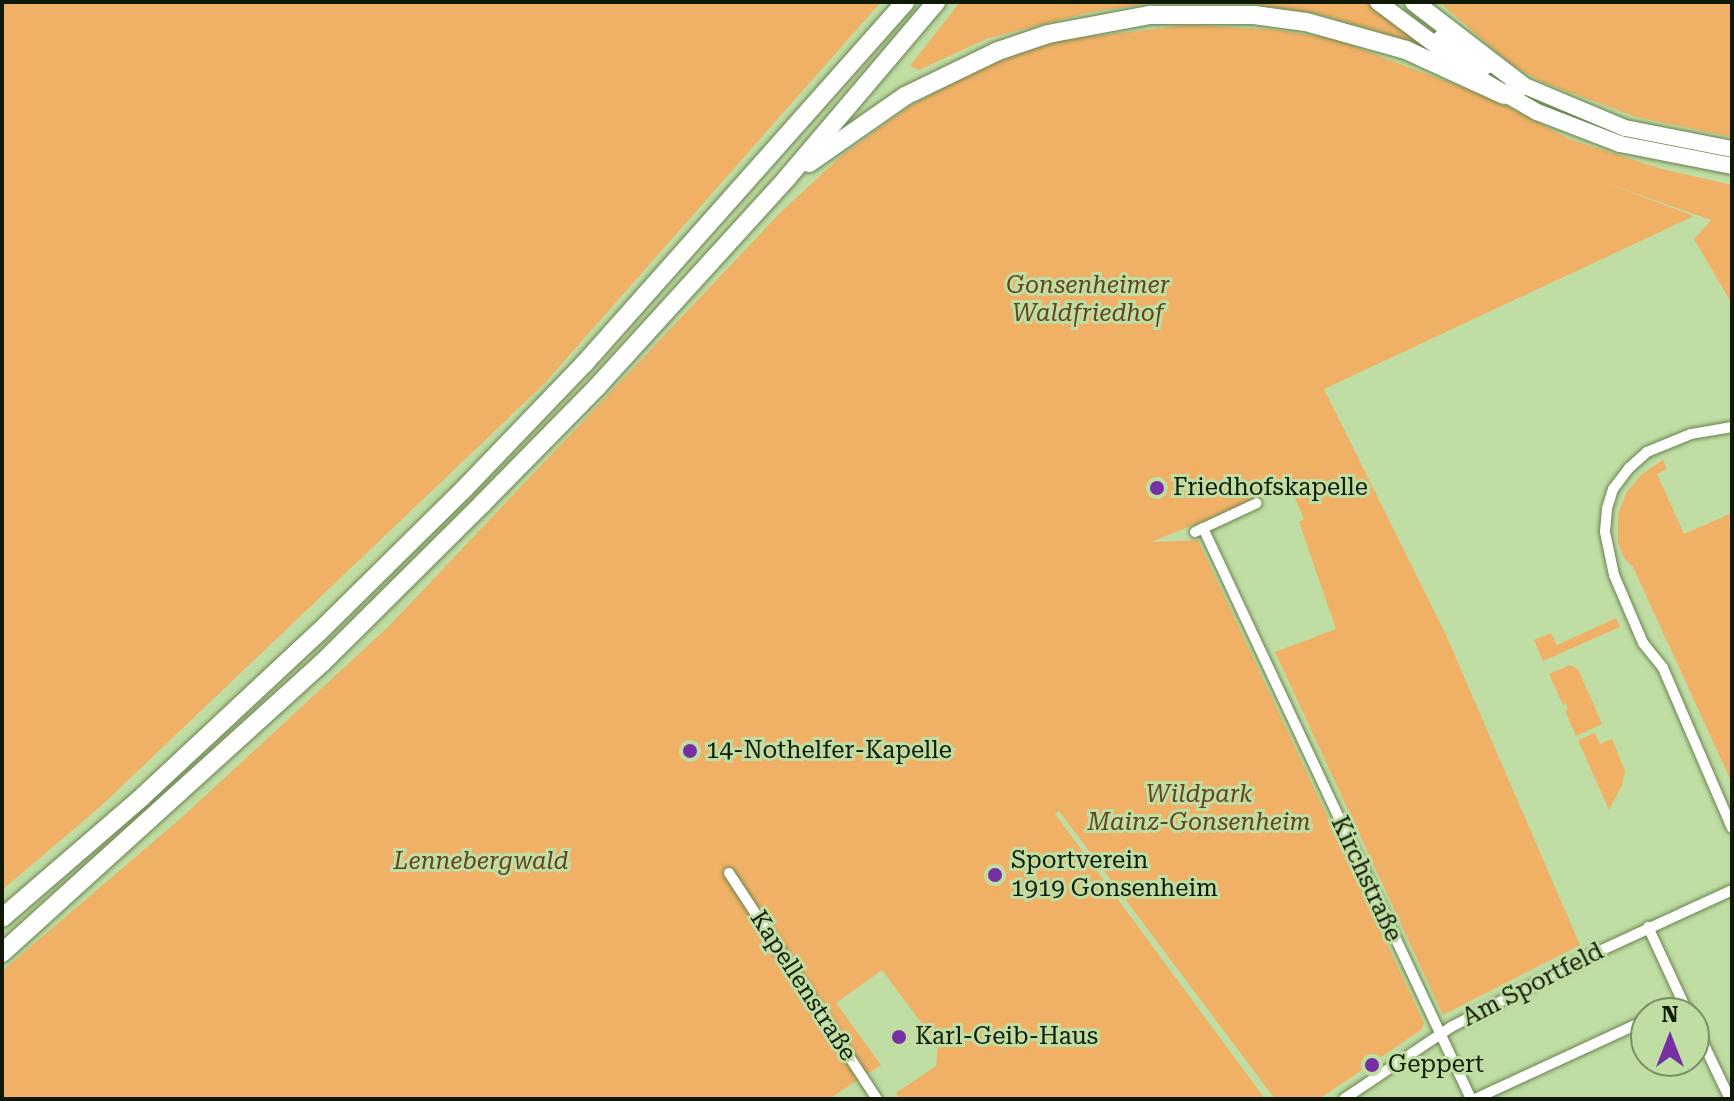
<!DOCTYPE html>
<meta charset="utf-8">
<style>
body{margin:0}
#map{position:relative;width:1734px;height:1101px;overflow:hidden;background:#c0dda4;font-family:"Roboto Serif",serif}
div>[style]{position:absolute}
.green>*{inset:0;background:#f0b167}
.roads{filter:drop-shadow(0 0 2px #69834e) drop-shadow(0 0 2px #69834e)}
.minor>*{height:10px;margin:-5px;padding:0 5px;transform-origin:5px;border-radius:5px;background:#fff}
.primary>*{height:16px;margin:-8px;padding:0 8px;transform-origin:8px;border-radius:8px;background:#fff}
.motorway>*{height:18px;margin:-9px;padding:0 9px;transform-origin:9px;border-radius:9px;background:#fff}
.dots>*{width:22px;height:22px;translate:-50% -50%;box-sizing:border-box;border:4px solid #c0dda4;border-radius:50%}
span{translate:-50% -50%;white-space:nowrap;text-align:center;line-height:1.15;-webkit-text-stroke:6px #c0dda4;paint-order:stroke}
.park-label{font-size:24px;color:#63441e;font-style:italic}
.poi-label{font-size:24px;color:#101905}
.left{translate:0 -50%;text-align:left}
.street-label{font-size:24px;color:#101905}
.frame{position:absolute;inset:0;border:4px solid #101905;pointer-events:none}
.north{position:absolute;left:1630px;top:997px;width:80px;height:80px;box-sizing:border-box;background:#c0dda4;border:2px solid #7a8f64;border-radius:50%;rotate:0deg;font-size:22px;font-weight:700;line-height:32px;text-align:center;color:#101905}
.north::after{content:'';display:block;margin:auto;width:28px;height:36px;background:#7730a3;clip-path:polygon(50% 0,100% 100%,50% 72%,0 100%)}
</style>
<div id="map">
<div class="green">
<div style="clip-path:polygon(2px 2px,881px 2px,543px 385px,101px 806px,2px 890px)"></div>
<div style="clip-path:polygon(960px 2px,1164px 2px,1091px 12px,986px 39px,919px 70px,910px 66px)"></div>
<div style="clip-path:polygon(1201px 2px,1370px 2px,1416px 39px,1415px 43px,1319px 14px,1245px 3px)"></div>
<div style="clip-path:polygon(1439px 2px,1732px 2px,1732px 137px,1636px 117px,1542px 82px,1512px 65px)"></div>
<div style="clip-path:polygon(1189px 25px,1277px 30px,1334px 39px,1493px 99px,1569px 139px,1662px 169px,1732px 185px,1732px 304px,1694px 239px,1716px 215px,1711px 220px,1606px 183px,1694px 216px,1324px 389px,1446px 635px,1580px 945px,1443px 1015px,1275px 652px,1336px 629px,1299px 522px,1304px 519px,1290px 486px,1151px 542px,1198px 540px,1424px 1023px,1421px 1030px,1319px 1099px,1275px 1099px,1059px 811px,1055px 814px,1265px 1099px,900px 1099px,896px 1093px,936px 1066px,938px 1045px,882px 970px,836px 1003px,881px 1065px,829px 1099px,2px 1099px,2px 971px,180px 819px,389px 626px,780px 213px,840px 157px,908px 107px,985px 66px,1060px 40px)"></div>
<div style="clip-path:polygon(1663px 460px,1667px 469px,1657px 474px,1684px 534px,1732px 513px,1729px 526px,1732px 532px,1732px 783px,1633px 567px,1624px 558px,1618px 543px,1618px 514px,1626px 493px,1641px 475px)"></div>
<div style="clip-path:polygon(1616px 618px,1620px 627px,1543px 661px,1534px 640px,1551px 633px,1557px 645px)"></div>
<div style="clip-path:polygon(1570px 665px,1578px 669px,1602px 724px,1576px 736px,1565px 711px,1568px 709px,1566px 704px,1563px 705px,1549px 674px)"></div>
<div style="clip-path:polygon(1595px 733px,1600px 744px,1612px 739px,1625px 771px,1622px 785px,1609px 810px,1578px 740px)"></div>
</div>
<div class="roads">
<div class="minor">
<div style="left:1732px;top:427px;width:42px;rotate:170.3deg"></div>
<div style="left:1691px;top:434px;width:48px;rotate:157.8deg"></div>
<div style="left:1647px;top:452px;width:24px;rotate:138deg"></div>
<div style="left:1629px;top:468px;width:26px;rotate:127deg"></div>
<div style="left:1613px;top:489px;width:21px;rotate:107deg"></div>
<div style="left:1607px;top:509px;width:23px;rotate:95deg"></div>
<div style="left:1605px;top:532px;width:44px;rotate:78.2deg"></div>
<div style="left:1614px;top:575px;width:74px;rotate:66.9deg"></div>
<div style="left:1643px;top:643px;width:32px;rotate:51deg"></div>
<div style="left:1663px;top:668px;width:174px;rotate:66.7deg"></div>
<div style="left:1203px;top:528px;width:631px;rotate:64.86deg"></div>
<div style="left:1195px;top:532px;width:68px;rotate:-25.1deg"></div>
<div style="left:729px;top:873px;width:270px;rotate:56.8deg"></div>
<div style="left:1648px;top:927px;width:95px;rotate:65.1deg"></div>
<div style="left:1661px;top:1013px;width:24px;rotate:-24deg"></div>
<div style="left:1694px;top:1024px;width:83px;rotate:64.4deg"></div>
<div style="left:1344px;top:1099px;width:129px;rotate:-33.9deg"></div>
<div style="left:1451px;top:1027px;width:157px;rotate:-27.2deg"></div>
<div style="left:1591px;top:955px;width:155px;rotate:-24.7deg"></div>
<div style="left:1475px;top:1099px;width:188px;rotate:-24.8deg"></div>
</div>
<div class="primary">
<div style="left:1378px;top:2px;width:134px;rotate:36.8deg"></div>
<div style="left:1485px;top:82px;width:60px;rotate:30deg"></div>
<div style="left:1537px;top:112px;width:89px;rotate:21.1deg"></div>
<div style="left:1620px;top:144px;width:114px;rotate:11.1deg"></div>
<div style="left:1441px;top:38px;width:53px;rotate:31.9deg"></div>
<div style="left:1513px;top:81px;width:121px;rotate:22.8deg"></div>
<div style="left:1625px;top:128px;width:109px;rotate:11.1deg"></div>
</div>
<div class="motorway">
<div style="left:1414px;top:2px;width:138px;rotate:37.6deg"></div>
<div style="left:809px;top:163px;width:117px;rotate:-34.9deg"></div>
<div style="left:905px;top:96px;width:103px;rotate:-25.8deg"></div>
<div style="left:998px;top:51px;width:53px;rotate:-18.8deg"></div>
<div style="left:1048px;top:34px;width:104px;rotate:-10.6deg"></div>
<div style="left:1150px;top:15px;width:104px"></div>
<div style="left:1254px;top:15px;width:52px;rotate:7.7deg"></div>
<div style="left:1306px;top:22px;width:104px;rotate:15.6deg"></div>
<div style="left:1406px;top:50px;width:108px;rotate:24.7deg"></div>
<div style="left:2px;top:918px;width:185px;rotate:-40.8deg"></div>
<div style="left:142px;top:797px;width:242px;rotate:-43deg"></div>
<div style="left:319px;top:632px;width:204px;rotate:-44.6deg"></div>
<div style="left:464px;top:489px;width:173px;rotate:-46.2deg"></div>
<div style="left:584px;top:364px;width:484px;rotate:-48.4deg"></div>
<div style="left:2px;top:953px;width:432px;rotate:-42.2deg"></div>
<div style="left:322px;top:663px;width:226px;rotate:-44.8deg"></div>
<div style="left:482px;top:504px;width:164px;rotate:-45.5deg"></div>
<div style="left:597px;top:387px;width:282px;rotate:-47.7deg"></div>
<div style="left:787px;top:178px;width:231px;rotate:-49.7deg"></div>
</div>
</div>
<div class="dots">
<div style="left:1157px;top:488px;background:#7730a3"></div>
<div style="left:690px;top:751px;background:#7730a3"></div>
<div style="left:995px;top:875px;background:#7730a3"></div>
<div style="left:899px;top:1037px;background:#7730a3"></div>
<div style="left:1372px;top:1065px;background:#7730a3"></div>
</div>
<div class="park-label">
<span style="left:1088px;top:300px">Gonsenheimer<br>Waldfriedhof</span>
<span style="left:1199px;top:809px">Wildpark<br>Mainz-Gonsenheim</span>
<span style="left:481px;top:862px">Lennebergwald</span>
</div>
<div class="poi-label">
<span class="left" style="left:1173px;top:488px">Friedhofskapelle</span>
<span class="left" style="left:706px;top:751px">14-Nothelfer-Kapelle</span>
<span class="left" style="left:1011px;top:875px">Sportverein<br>1919 Gonsenheim</span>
<span class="left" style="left:915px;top:1037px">Karl-Geib-Haus</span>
<span class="left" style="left:1388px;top:1065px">Geppert</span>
</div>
<div class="street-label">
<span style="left:1366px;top:879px;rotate:65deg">Kirchstraße</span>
<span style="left:1533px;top:985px;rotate:-27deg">Am Sportfeld</span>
<span style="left:803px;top:986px;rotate:57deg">Kapellenstraße</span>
</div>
<div class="frame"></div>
<div class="north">N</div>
</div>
